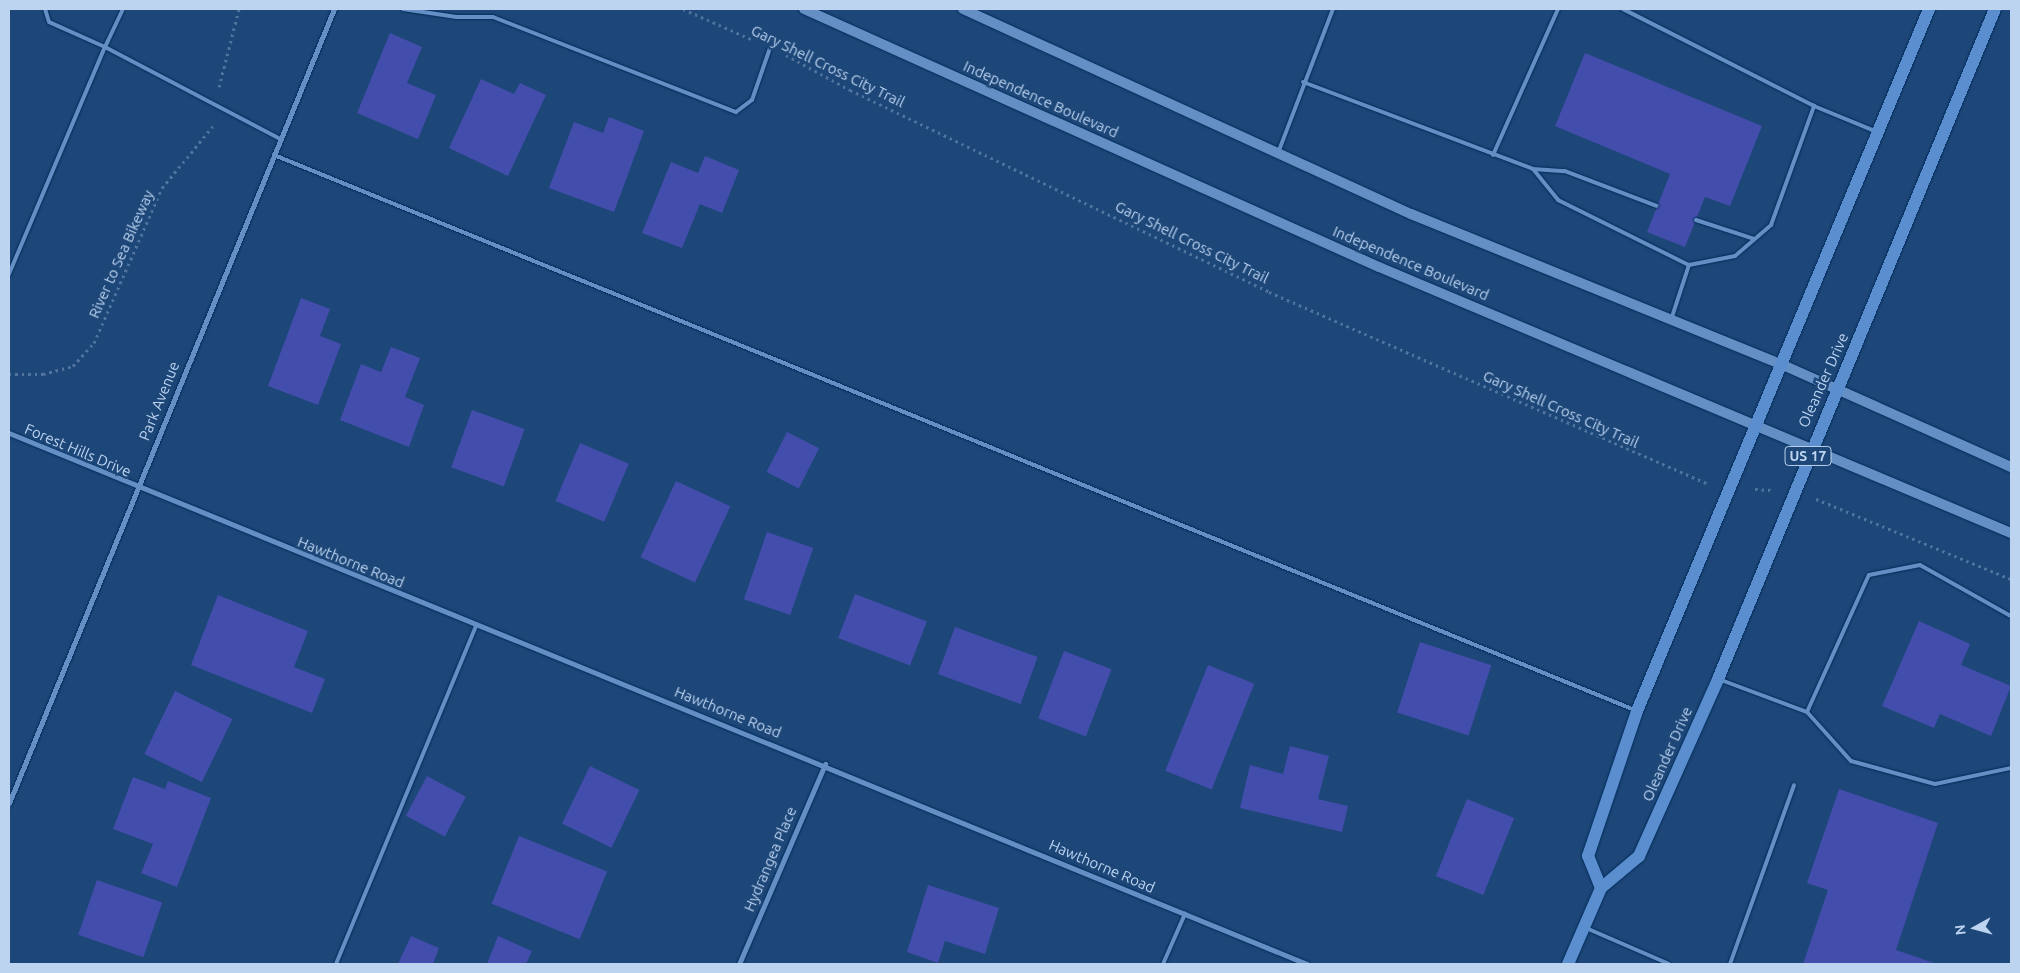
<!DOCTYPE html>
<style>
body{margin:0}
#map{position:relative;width:2020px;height:973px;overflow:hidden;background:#1d4778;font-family:Ubuntu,sans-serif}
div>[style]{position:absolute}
.building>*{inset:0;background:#434dac;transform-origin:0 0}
.path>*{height:3px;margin-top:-1.5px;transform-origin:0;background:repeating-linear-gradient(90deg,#51749f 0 2.5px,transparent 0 6.5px)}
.roads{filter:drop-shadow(0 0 1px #002c5b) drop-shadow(0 0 1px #002c5b)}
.lane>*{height:4px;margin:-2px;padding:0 2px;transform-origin:2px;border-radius:2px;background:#638fc5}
.street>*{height:5px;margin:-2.5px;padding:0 2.5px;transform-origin:2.5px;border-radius:2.5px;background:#638fc5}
.secondary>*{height:10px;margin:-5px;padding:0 5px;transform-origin:5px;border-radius:5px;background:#638fc5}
.primary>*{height:12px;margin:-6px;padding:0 6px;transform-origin:6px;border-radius:6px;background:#5a8ecf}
span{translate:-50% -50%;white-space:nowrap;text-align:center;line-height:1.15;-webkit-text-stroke:5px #1d4778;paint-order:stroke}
.shield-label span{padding:1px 4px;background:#1d4778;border:1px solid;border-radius:4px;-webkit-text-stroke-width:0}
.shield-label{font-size:14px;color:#bdd4f1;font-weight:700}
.street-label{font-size:15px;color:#bdd4f1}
.frame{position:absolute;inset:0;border:10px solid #bdd4f1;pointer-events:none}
.north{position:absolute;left:1950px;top:903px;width:50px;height:50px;-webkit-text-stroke:4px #1d4778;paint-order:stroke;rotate:263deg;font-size:14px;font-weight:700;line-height:20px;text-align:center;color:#bdd4f1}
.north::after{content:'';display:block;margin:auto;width:18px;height:22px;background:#bdd4f1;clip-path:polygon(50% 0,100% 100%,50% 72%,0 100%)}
</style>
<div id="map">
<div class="building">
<div style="clip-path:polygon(390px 33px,422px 47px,407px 83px,436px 95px,418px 139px,357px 113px)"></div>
<div style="clip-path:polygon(1585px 53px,1762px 126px,1730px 206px,1705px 197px,1685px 247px,1647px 232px,1670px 174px,1555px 126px)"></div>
<div style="clip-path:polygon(481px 79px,514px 94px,520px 83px,546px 95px,508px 176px,449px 148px)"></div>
<div style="clip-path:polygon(609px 117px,644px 131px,614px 212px,549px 188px,574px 122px,603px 133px)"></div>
<div style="clip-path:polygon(705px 156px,739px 170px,722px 213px,700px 204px,682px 248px,642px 233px,671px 162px,698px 173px)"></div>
<div style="clip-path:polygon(301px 298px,330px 309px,320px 336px,341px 344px,318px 405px,268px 386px)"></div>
<div style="clip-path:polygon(391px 347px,420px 358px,405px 397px,424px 405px,409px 447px,340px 420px,361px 364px,381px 372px)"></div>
<div style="left:472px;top:410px;width:56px;height:61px;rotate:20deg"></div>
<div style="left:787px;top:432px;width:36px;height:45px;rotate:27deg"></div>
<div style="left:580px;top:443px;width:53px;height:63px;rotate:23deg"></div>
<div style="left:676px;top:481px;width:60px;height:84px;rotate:25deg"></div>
<div style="left:767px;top:532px;width:49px;height:71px;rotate:19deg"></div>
<div style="left:855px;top:594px;width:77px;height:47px;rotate:21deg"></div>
<div style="clip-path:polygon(218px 595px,308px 631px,294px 667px,325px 679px,312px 713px,191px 665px)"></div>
<div style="clip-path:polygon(1919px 621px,1970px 644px,1961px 665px,2011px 686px,1991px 736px,1940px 714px,1934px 728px,1882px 706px)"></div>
<div style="left:955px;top:627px;width:88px;height:50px;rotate:20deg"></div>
<div style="left:1420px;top:642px;width:75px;height:74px;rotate:18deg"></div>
<div style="left:1064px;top:651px;width:51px;height:72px;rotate:21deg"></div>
<div style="left:1208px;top:665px;width:50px;height:114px;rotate:22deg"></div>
<div style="left:175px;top:691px;width:64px;height:70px;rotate:26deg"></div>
<div style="clip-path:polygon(1290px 746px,1329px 756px,1318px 799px,1348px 806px,1342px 832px,1240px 808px,1250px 765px,1283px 774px)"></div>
<div style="left:590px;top:766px;width:55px;height:64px;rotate:26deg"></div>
<div style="left:427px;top:776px;width:44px;height:45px;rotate:28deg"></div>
<div style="clip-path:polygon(133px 777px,165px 789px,168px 781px,211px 798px,177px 887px,141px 873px,153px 844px,113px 829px)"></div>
<div style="clip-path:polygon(1839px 789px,1938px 823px,1896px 950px,1937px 964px,1803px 964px,1828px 890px,1807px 883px)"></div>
<div style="left:1467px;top:799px;width:51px;height:83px;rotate:22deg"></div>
<div style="left:519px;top:836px;width:95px;height:73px;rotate:22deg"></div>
<div style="left:97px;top:880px;width:69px;height:58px;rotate:19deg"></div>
<div style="clip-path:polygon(928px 885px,999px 908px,985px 954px,945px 941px,938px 963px,907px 952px)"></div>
<div style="clip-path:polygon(411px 936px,439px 948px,433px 964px,398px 964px)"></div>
<div style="clip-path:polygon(498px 936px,532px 951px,526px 964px,487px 964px)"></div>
</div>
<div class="path">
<div style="left:683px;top:9px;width:77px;rotate:23.9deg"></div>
<div style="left:786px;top:55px;width:73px;rotate:28.7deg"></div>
<div style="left:850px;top:90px;width:465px;rotate:25.7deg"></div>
<div style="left:1269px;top:292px;width:478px;rotate:23.6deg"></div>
<div style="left:219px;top:87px;width:81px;rotate:-75.6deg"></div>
<div style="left:9px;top:374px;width:34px"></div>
<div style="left:43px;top:374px;width:31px;rotate:-15deg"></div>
<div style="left:73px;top:366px;width:31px;rotate:-48deg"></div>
<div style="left:94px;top:343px;width:169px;rotate:-66.3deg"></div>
<div style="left:162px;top:188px;width:80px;rotate:-50.6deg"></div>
<div style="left:1755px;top:489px;width:16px;rotate:4deg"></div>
<div style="left:1816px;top:499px;width:211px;rotate:22.3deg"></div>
</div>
<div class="roads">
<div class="lane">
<div style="left:123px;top:9px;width:42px;rotate:115.3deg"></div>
<div style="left:105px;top:47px;width:198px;rotate:27.7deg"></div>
<div style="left:403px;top:9px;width:54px;rotate:8.6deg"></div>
<div style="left:456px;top:17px;width:37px"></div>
<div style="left:493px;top:17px;width:261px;rotate:21.4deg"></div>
<div style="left:736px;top:112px;width:20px;rotate:-37deg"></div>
<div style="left:752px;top:100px;width:55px;rotate:-70.9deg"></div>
<div style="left:1623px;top:9px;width:214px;rotate:26.9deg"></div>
<div style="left:1814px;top:106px;width:66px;rotate:22.3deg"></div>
<div style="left:1303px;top:82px;width:246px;rotate:20.7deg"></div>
<div style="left:1533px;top:169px;width:32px;rotate:4deg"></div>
<div style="left:1565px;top:171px;width:98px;rotate:20.8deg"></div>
<div style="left:1278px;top:153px;width:154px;rotate:-69.1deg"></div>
<div style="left:274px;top:155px;width:1470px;rotate:22.19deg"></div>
<div style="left:1493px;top:155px;width:160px;rotate:-66deg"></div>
<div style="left:1533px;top:169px;width:40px;rotate:51deg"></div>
<div style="left:1558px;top:200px;width:146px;rotate:26.4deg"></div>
<div style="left:1689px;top:265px;width:47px;rotate:-11.1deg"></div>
<div style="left:1735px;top:256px;width:48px;rotate:-40.7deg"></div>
<div style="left:1771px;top:225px;width:127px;rotate:-70.1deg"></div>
<div style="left:1696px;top:220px;width:61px;rotate:18.1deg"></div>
<div style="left:9px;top:274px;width:246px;rotate:-67.1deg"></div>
<div style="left:105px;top:47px;width:61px;rotate:-155.9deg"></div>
<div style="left:49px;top:22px;width:14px;rotate:-107deg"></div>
<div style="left:1671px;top:320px;width:58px;rotate:-71.9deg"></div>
<div style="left:1721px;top:680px;width:92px;rotate:20.4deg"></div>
<div style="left:1807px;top:712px;width:66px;rotate:48.1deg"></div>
<div style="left:1851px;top:761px;width:87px;rotate:15.3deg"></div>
<div style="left:1935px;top:784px;width:78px;rotate:-11.9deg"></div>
<div style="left:1807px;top:712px;width:150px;rotate:-65.7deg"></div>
<div style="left:1869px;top:575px;width:52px;rotate:-11.1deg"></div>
<div style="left:1920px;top:565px;width:104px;rotate:29.3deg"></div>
<div style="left:1586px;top:928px;width:90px;rotate:23.4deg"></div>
<div style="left:336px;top:964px;width:366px;rotate:-67.5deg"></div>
<div style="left:1163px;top:964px;width:55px;rotate:-66.3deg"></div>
<div style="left:1730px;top:964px;width:190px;rotate:-70.3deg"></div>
</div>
<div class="street">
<div style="left:9px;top:433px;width:1402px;rotate:22.25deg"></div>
<div style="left:9px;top:803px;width:858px;rotate:-67.74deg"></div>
<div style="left:739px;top:964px;width:218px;rotate:-66.7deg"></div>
</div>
<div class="secondary">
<div style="left:804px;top:9px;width:630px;rotate:24.17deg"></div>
<div style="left:1379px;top:267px;width:686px;rotate:22.83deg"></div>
<div style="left:963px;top:9px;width:493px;rotate:24.6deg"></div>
<div style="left:1411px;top:214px;width:401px;rotate:22.1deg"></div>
<div style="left:1783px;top:365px;width:250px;rotate:24.1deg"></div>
</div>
<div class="primary">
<div style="left:1601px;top:888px;width:35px;rotate:-112deg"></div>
<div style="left:1588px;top:856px;width:153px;rotate:-71.3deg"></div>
<div style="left:1637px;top:711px;width:760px;rotate:-67.41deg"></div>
<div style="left:1568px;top:964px;width:83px;rotate:-66.5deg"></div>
<div style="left:1601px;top:888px;width:50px;rotate:-40.1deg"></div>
<div style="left:1639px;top:856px;width:194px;rotate:-65.9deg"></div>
<div style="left:1718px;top:679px;width:725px;rotate:-67.54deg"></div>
</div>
</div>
<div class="shield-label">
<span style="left:1808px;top:456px">US 17</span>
</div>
<div class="street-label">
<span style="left:828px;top:66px;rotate:26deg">Gary Shell Cross City Trail</span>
<span style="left:1041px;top:99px;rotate:24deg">Independence Boulevard</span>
<span style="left:1192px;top:242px;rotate:26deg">Gary Shell Cross City Trail</span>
<span style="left:121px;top:254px;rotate:-66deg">River to Sea Bikeway</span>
<span style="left:1411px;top:263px;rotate:23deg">Independence Boulevard</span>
<span style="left:1823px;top:380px;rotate:-66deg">Oleander Drive</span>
<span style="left:159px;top:401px;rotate:-68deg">Park Avenue</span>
<span style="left:1561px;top:409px;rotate:24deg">Gary Shell Cross City Trail</span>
<span style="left:78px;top:450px;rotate:23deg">Forest Hills Drive</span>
<span style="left:351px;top:562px;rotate:22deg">Hawthorne Road</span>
<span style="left:728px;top:712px;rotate:22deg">Hawthorne Road</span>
<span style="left:1667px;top:754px;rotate:-66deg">Oleander Drive</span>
<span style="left:770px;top:859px;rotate:-67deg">Hydrangea Place</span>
<span style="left:1102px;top:866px;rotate:23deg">Hawthorne Road</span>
</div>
<div class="frame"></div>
<div class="north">N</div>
</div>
